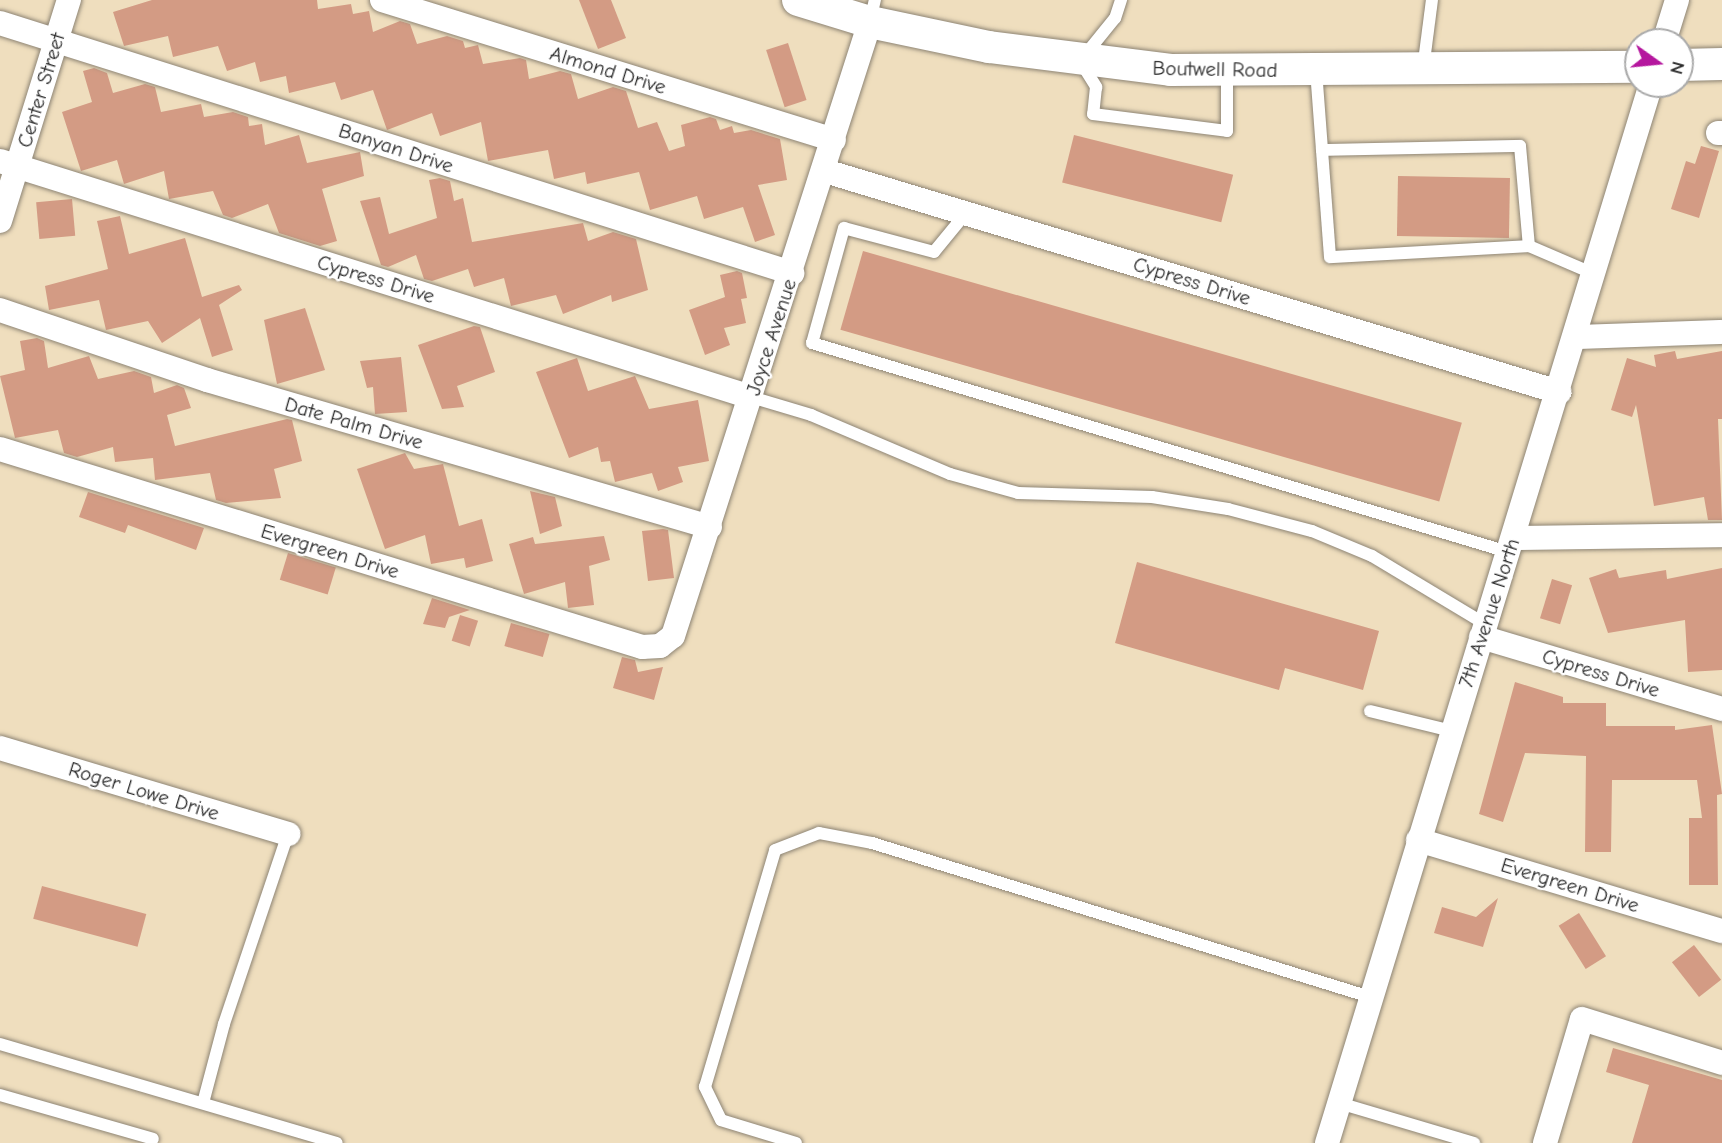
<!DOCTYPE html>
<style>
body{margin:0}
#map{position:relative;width:1722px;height:1143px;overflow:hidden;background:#efdebe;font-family:"Comic Neue",sans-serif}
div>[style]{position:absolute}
.building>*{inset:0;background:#d39b84;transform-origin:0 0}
.roads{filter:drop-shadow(0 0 2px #8d8474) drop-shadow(0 0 2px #8d8474)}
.service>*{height:12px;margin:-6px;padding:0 6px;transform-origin:6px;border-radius:6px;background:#fff}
.minor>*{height:24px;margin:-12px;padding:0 12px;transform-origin:12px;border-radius:12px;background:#fff}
.tertiary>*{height:32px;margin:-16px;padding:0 16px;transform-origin:16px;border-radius:16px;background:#fff}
span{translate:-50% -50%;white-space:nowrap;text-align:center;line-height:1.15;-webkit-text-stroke:5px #fff;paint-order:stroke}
.street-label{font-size:21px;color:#2b2b2b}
.north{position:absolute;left:1624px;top:28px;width:70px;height:70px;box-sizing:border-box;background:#fff;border:2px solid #aaa;border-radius:50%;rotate:105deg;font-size:19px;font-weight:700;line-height:28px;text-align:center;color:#2b2b2b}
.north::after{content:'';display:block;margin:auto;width:24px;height:32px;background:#b5179e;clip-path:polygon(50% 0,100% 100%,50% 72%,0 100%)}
</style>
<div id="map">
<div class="building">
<div style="clip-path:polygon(152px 0,317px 0,318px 9px,351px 4px,353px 14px,369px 11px,373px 32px,400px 21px,410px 24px,417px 44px,447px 36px,463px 41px,465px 48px,478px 45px,483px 64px,520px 58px,526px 60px,529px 79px,560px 71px,571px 74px,578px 99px,613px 87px,626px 91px,638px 128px,657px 122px,669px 151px,685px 146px,681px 125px,710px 117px,716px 119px,720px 130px,732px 126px,734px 133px,751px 130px,780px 139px,787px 180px,758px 185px,775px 235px,755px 242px,743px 207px,704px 219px,697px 196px,650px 210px,639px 172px,587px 184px,585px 172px,554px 179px,548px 150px,488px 161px,481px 122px,440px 136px,432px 113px,387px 130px,373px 90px,341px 100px,335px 82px,289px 93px,286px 76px,260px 82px,255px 62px,227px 71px,218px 46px,173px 57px,168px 36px,124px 46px,113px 12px)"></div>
<div style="clip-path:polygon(579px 0,611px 0,626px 38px,598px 49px)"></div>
<div style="left:788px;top:43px;width:60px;height:23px;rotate:72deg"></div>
<div style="clip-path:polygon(94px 68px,107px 73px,113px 93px,145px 84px,155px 87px,161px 112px,201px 104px,204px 117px,233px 112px,248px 117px,249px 126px,262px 124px,265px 145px,299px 135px,307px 163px,360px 152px,364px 176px,322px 189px,337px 241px,320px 246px,279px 233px,268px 204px,232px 218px,223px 215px,213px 191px,169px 199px,164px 171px,124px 184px,117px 160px,81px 171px,62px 112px,92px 102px,83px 71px)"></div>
<div style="left:1074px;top:135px;width:164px;height:49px;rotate:14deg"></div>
<div style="clip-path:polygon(1701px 146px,1719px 151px,1699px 218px,1671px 209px,1686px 161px,1695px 164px)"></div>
<div style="left:1398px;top:176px;width:112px;height:60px;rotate:1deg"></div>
<div style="clip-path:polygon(440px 178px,450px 181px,454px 201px,463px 198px,472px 242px,583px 223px,588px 241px,613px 232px,636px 239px,648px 290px,612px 302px,611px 295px,563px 314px,556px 295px,511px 306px,504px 278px,474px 287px,468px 269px,432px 281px,424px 279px,416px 255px,388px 267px,381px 265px,360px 201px,380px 197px,389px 234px,437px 218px,429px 180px)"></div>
<div style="left:72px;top:199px;width:37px;height:36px;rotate:85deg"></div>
<div style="clip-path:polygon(120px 216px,129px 254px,185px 238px,202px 297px,239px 285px,242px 290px,219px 305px,233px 350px,212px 357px,200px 318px,162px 343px,148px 321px,106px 330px,99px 300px,49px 310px,45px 286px,108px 269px,97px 221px)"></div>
<div style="left:863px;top:251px;width:623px;height:82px;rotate:16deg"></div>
<div style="clip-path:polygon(737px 271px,742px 273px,747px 298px,741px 299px,746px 323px,724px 328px,730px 345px,705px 355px,689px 310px,725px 297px,720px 275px)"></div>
<div style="clip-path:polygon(305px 308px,325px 370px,277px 384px,264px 320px)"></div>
<div style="clip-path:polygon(474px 326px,480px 327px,495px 372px,457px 386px,464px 407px,442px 409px,418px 345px)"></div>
<div style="clip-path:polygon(37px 338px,44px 341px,48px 368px,89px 356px,98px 379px,134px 371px,151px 377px,154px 393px,177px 385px,184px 388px,191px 408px,167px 415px,175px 446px,287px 419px,292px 420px,302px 461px,274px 469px,281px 498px,226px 503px,216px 500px,210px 473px,155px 480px,153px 458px,115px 462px,113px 447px,77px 457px,64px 453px,58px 430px,15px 438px,0 376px,25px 370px,20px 341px)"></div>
<div style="clip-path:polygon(1675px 351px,1677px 359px,1722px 351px,1722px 419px,1718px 419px,1722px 520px,1708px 520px,1704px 497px,1654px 506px,1636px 405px,1632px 417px,1611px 410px,1627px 358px,1656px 367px,1654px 355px)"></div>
<div style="clip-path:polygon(401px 357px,407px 412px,375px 414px,373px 387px,367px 388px,360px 361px)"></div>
<div style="clip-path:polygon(577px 358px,588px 391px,635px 376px,649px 409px,698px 400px,709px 461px,678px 467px,683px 482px,658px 491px,652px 473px,615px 482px,610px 461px,601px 462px,598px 447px,569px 458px,536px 372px)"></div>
<div style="clip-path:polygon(405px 453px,414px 469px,443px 464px,459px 526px,482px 519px,493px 561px,466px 568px,464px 558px,431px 564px,425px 535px,385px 549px,357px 469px)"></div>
<div style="clip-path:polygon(530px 491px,555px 497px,562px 526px,540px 534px)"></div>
<div style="clip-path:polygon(88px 492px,204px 528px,196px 550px,128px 525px,125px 533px,79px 517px)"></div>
<div style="clip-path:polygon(663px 529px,668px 530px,674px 578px,648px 581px,642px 531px)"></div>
<div style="clip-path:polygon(604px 536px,610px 560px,589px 566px,594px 605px,568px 608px,565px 582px,524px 594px,509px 544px,533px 537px,535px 544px)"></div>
<div style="left:288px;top:553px;width:50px;height:28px;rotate:17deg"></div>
<div style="clip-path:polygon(1137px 562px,1379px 631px,1363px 690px,1285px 668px,1279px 690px,1115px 643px)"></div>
<div style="clip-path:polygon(1722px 568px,1722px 670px,1688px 672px,1685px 620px,1608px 633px,1589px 578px,1616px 569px,1619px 578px,1666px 570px,1667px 579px)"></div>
<div style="left:1552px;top:579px;width:21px;height:41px;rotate:17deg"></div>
<div style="clip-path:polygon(432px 598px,470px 610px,449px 617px,445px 628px,423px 624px)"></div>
<div style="left:460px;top:615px;width:19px;height:27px;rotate:18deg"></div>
<div style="left:511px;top:623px;width:40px;height:24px;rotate:16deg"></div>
<div style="clip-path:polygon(622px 657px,635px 660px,638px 672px,663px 667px,654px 700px,613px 688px)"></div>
<div style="clip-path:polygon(1515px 682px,1563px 697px,1563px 703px,1606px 703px,1606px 726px,1675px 726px,1675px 730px,1712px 725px,1722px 794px,1717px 795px,1718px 885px,1689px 885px,1689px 818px,1702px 818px,1697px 780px,1612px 780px,1611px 852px,1585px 852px,1586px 756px,1525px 753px,1503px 822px,1479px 814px)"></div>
<div style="left:42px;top:886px;width:108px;height:34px;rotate:15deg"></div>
<div style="clip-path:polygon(1498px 898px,1483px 947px,1434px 933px,1442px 907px,1476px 917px)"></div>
<div style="left:1579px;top:913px;width:51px;height:24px;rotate:58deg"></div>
<div style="left:1694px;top:945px;width:44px;height:28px;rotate:52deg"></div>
<div style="clip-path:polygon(1613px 1048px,1722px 1080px,1722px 1143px,1632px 1143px,1649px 1085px,1606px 1072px)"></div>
</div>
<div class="roads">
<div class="service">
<div style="left:1121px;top:0;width:19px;rotate:108deg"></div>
<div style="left:1115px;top:18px;width:55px;rotate:129.1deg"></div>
<div style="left:1080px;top:61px;width:31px;rotate:58deg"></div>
<div style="left:1096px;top:87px;width:27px;rotate:96deg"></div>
<div style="left:1093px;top:114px;width:135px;rotate:7.2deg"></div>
<div style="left:1227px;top:131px;width:61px;rotate:-90deg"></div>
<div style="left:870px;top:21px;width:22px;rotate:-77deg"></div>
<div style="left:1423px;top:69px;width:70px;rotate:-82.6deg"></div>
<div style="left:1316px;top:70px;width:80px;rotate:85.7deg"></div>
<div style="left:966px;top:213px;width:50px;rotate:129.4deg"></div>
<div style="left:934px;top:252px;width:93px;rotate:-165.1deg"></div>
<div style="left:844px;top:228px;width:119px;rotate:105.5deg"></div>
<div style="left:812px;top:343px;width:727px;rotate:16.71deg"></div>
<div style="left:1529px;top:246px;width:199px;rotate:176.8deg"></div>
<div style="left:1330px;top:257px;width:107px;rotate:-94.3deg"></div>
<div style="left:1322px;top:150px;width:198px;rotate:-1.2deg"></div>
<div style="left:1520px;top:146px;width:100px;rotate:84.9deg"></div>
<div style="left:1529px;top:246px;width:71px;rotate:23.3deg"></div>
<div style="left:751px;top:397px;width:63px;rotate:16.7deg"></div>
<div style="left:811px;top:415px;width:151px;rotate:23deg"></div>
<div style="left:950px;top:474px;width:71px;rotate:15.6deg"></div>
<div style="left:1018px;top:493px;width:134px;rotate:1.7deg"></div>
<div style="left:1152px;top:497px;width:77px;rotate:9deg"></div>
<div style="left:1228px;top:509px;width:87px;rotate:14.7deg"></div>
<div style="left:1312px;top:531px;width:65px;rotate:22.6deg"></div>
<div style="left:1372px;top:556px;width:132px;rotate:31deg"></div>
<div style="left:1370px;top:711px;width:84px;rotate:13.7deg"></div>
<div style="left:0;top:1044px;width:351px;rotate:16.4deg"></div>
<div style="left:0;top:1095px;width:159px;rotate:16deg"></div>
<div style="left:203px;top:1103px;width:82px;rotate:-75.1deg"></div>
<div style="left:224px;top:1024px;width:200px;rotate:-71.4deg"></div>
<div style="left:1339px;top:1103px;width:141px;rotate:16.5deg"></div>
<div style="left:796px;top:1143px;width:78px;rotate:-163deg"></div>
<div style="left:721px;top:1120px;width:37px;rotate:-116deg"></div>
<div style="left:705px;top:1087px;width:247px;rotate:-73.5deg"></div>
<div style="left:775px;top:850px;width:47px;rotate:-21.1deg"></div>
<div style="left:819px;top:833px;width:54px;rotate:10.7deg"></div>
<div style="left:872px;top:843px;width:521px;rotate:17.18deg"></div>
</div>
<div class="minor">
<div style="left:382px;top:0;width:473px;rotate:17.2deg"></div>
<div style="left:0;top:23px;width:831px;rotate:17.52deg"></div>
<div style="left:1664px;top:42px;width:44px;rotate:-72.8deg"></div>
<div style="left:1718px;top:133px;width:4px"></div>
<div style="left:0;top:161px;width:787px;rotate:17.45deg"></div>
<div style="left:825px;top:171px;width:767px;rotate:16.76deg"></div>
<div style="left:0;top:221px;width:232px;rotate:-72.7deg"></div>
<div style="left:0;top:310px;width:219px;rotate:18.7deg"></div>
<div style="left:207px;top:380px;width:524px;rotate:16.29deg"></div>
<div style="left:1576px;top:337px;width:146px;rotate:-2deg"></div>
<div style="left:0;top:449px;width:672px;rotate:17.14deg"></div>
<div style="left:642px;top:647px;width:18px;rotate:-3deg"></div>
<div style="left:660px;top:646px;width:16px;rotate:-38deg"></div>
<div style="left:673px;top:636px;width:645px;rotate:-72.21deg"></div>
<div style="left:1513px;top:538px;width:209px;rotate:-0.8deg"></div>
<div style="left:1481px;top:637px;width:252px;rotate:16.6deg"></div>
<div style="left:0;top:748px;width:301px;rotate:16.6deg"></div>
<div style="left:1418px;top:840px;width:317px;rotate:16.7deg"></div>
<div style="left:1327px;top:1143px;width:1107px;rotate:-72.99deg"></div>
<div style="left:1545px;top:1143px;width:129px;rotate:-73.4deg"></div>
<div style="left:1582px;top:1019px;width:147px;rotate:17.4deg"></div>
</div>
<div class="tertiary">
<div style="left:798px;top:0;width:75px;rotate:17deg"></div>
<div style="left:870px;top:22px;width:122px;rotate:11.9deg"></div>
<div style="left:989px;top:47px;width:183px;rotate:7.2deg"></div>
<div style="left:1171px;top:70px;width:467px;rotate:-0.4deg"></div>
<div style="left:1680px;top:65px;width:42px;rotate:-1.4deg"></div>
</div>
</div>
<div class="street-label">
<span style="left:1215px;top:69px;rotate:1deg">Boutwell Road</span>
<span style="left:608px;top:70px;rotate:17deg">Almond Drive</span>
<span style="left:41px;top:90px;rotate:-73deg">Center Street</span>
<span style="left:396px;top:148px;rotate:18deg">Banyan Drive</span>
<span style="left:376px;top:279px;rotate:17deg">Cypress Drive</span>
<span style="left:1192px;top:281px;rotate:17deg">Cypress Drive</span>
<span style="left:771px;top:337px;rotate:-72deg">Joyce Avenue</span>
<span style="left:354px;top:423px;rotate:16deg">Date Palm Drive</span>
<span style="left:330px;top:551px;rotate:17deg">Evergreen Drive</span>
<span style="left:1489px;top:613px;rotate:-72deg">7th Avenue North</span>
<span style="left:1601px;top:673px;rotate:17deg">Cypress Drive</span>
<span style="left:144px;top:791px;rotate:17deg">Roger Lowe Drive</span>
<span style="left:1570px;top:885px;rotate:17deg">Evergreen Drive</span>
</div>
<div class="north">N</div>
</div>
